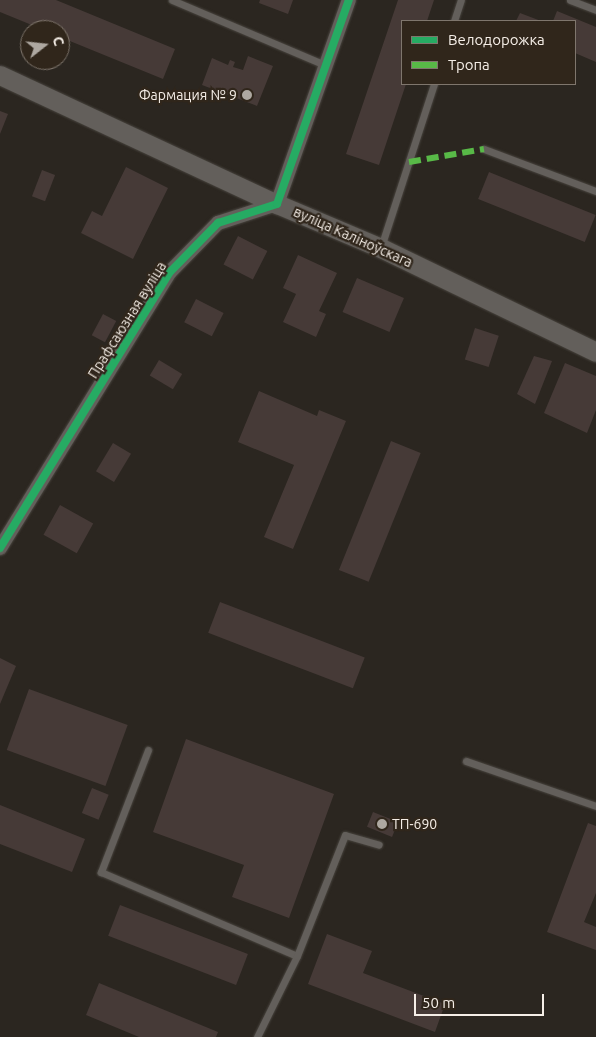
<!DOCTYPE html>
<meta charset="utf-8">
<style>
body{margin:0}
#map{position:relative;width:596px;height:1037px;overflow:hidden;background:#2b2620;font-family:Ubuntu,sans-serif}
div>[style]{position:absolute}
.building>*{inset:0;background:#463a37;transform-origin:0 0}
.roads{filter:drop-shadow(0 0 1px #48443e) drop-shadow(0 0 1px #48443e)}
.service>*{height:7px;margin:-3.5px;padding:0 3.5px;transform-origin:3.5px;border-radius:3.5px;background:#635f5b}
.minor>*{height:14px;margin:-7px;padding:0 7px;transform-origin:7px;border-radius:7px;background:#635f5b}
.secondary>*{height:19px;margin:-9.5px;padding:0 9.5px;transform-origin:9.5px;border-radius:9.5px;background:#635f5b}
.quiet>*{height:6px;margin-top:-3px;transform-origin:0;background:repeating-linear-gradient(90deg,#58b947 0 12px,transparent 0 18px)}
.cycleway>*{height:8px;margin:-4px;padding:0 4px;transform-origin:4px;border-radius:4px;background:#26ab63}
.dots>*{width:14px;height:14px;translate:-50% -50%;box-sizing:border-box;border:2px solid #30261b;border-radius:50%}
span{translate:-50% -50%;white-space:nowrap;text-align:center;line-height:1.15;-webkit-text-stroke:4.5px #30261b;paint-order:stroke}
.poi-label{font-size:14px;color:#f5eee7}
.right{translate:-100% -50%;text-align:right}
.left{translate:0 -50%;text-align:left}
.street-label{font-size:14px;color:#f5eee7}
.legend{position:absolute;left:401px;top:20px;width:175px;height:65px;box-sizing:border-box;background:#30261b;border:1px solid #7f766d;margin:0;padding:6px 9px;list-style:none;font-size:15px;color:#f5eee7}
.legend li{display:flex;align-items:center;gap:10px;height:25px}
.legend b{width:25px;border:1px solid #7f766d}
.north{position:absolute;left:20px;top:20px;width:50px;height:50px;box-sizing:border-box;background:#30261b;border:1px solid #7f766d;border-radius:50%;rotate:74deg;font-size:14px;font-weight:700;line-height:20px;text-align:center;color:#f5eee7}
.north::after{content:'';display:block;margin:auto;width:18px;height:22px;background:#aea8a1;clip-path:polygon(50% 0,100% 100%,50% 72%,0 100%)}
.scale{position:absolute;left:414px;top:994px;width:130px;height:22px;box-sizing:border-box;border:2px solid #f5eee7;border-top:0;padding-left:6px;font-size:15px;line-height:18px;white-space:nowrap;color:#f5eee7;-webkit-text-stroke:4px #30261b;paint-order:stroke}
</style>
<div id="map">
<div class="building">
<div style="clip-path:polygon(0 0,56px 0,175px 49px,163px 79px,60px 37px,60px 30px,44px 30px,0 12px)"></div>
<div style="clip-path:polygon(260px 0,293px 0,288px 14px,259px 3px)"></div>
<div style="clip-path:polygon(398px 0,434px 0,427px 21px,402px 21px,402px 84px,406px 84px,379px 165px,346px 154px)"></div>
<div style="clip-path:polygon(557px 11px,596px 27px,596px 62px,575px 53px,575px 21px,553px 21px)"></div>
<div style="clip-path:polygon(520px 13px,541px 21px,516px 21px)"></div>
<div style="clip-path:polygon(248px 56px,273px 66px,257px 106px,202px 85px,212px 58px,228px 65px,230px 60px,235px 62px,233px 67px,243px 70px)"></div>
<div style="clip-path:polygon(0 111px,8px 114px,0 134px)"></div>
<div style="clip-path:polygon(126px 167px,168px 188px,133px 259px,81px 233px,92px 211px,102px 216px)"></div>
<div style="left:42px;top:170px;width:14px;height:28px;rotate:21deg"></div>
<div style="left:489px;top:172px;width:115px;height:29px;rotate:22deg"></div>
<div style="left:238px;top:236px;width:33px;height:32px;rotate:27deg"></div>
<div style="clip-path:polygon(298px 255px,337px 273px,319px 311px,326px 314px,316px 337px,283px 322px,296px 294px,283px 288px)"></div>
<div style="left:357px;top:278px;width:51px;height:37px;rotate:23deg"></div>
<div style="left:196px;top:299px;width:31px;height:26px;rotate:27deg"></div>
<div style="left:103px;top:314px;width:15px;height:24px;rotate:28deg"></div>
<div style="left:475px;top:328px;width:25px;height:33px;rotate:18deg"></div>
<div style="clip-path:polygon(534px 356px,552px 361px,535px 404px,517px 394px)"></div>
<div style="left:159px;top:360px;width:27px;height:18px;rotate:31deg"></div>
<div style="clip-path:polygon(565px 363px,596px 376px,596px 410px,587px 433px,544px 413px)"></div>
<div style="clip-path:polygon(259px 391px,317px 416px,319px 410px,346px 421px,293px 549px,264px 537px,294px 465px,238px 442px)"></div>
<div style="left:391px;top:441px;width:32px;height:139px;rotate:22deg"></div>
<div style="left:113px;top:443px;width:21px;height:33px;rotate:31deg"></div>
<div style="left:60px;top:505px;width:38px;height:34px;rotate:29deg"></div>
<div style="left:220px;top:602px;width:155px;height:33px;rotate:21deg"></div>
<div style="clip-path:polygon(0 658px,16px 666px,0 704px)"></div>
<div style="left:29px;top:689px;width:105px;height:65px;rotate:20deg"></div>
<div style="clip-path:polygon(186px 739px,334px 794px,289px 918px,232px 897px,244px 865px,153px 832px)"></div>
<div style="left:92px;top:788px;width:18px;height:27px;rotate:22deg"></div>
<div style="clip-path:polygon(0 805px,85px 839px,72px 872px,0 844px)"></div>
<div style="left:373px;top:812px;width:27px;height:16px;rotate:22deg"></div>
<div style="clip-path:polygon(588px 823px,596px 826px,596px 893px,584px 922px,596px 927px,596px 950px,547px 932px)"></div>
<div style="left:120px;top:905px;width:137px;height:33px;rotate:21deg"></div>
<div style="clip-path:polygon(327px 934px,372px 951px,363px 973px,445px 1004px,435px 1032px,308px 984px)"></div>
<div style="clip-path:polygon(99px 983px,218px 1032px,216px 1037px,139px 1037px,86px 1015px)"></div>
</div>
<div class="roads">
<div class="service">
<div style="left:172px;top:0;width:166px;rotate:23deg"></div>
<div style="left:570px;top:0;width:28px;rotate:21deg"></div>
<div style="left:454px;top:21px;width:22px;rotate:-72deg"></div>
<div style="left:484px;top:149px;width:120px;rotate:20.6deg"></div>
<div style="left:381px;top:247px;width:171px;rotate:-72deg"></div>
<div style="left:148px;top:750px;width:131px;rotate:111.1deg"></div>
<div style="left:101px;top:872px;width:213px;rotate:23.2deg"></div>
<div style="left:466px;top:761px;width:138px;rotate:19.1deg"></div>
<div style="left:257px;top:1037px;width:90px;rotate:-63.7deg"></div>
<div style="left:297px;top:956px;width:130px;rotate:-68.4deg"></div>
<div style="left:345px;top:835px;width:35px;rotate:16deg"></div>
</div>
<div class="minor">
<div style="left:0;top:548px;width:324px;rotate:-58.4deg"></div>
<div style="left:170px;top:272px;width:69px;rotate:-45.6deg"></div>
<div style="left:218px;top:223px;width:62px;rotate:-17.9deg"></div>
<div style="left:277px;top:204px;width:216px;rotate:-70.6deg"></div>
</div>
<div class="secondary">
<div style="left:0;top:75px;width:306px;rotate:25deg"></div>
<div style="left:277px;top:204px;width:113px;rotate:22.9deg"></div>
<div style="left:381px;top:248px;width:239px;rotate:25.8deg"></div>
</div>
</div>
<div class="quiet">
<div style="left:409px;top:162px;width:76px;rotate:-9.8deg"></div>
</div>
<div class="cycleway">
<div style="left:0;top:548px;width:324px;rotate:-58.4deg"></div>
<div style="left:170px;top:272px;width:69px;rotate:-45.6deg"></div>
<div style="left:218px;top:223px;width:62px;rotate:-17.9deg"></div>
<div style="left:277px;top:204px;width:216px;rotate:-70.6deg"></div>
</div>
<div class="dots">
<div style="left:247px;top:95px;background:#aea8a1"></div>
<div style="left:382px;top:824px;background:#aea8a1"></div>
</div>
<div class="poi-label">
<span class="right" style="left:237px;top:95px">Фармация № 9</span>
<span class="left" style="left:392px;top:824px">ТП-690</span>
</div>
<div class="street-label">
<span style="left:353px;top:237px;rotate:24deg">вуліца Каліноўскага</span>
<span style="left:127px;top:320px;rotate:-58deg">Прафсаюзная вуліца</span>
</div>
<ul class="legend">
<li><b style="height:6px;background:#26ab63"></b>Велодорожка</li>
<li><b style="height:6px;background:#58b947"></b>Тропа</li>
</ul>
<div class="north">С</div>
<div class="scale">50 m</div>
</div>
